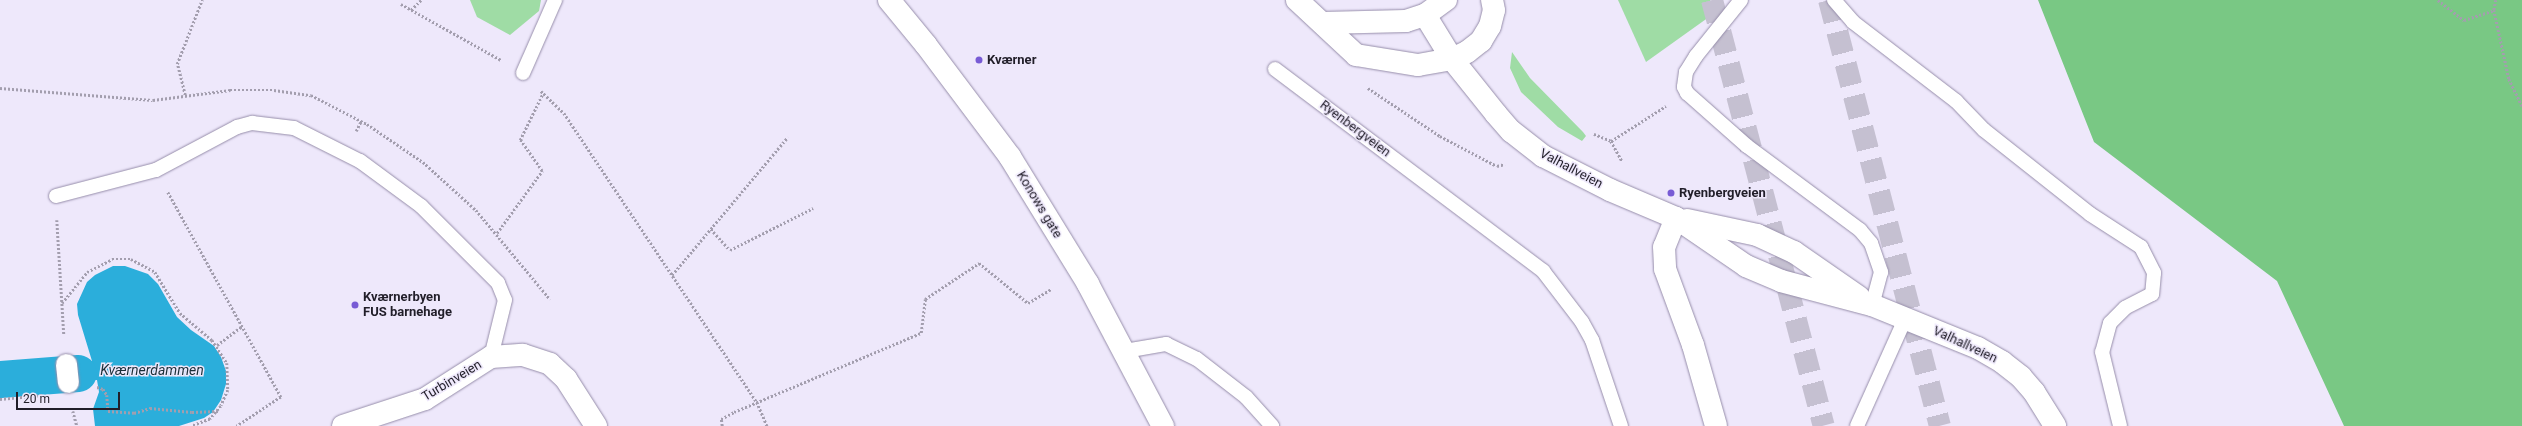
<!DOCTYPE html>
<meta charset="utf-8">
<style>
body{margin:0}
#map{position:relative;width:2522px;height:426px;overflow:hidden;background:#eee8fb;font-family:Roboto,sans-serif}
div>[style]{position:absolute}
.green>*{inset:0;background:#9fdca5}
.forest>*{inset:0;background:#79c884}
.water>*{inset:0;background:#2baedb;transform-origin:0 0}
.canal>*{height:37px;margin:-18.5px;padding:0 18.5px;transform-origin:18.5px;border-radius:18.5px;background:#2baedb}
.trunk-tunnel>*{height:22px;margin-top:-11px;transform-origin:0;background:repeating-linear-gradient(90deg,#c5c0d1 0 22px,transparent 0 33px)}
.path>*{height:2.5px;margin-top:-1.25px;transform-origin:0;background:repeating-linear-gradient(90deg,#a39eae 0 2px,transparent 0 4px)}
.roads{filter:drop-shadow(0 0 1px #968daa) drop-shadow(0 0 1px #968daa)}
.service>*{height:14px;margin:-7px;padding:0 7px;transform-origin:7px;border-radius:7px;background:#fff}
.pedestrian>*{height:21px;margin:-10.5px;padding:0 10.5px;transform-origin:10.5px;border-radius:10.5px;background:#fff}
.minor>*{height:22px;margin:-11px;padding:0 11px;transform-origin:11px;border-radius:11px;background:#fff}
.tertiary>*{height:22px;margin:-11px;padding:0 11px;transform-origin:11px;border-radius:11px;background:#fff}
.secondary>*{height:22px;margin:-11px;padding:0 11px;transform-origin:11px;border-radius:11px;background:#fff}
.dots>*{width:11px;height:11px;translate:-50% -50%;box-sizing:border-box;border:2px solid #eee8fb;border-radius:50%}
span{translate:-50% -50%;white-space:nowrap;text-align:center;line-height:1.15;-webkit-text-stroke:3px #eee8fb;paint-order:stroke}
.poi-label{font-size:13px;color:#211e29;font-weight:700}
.left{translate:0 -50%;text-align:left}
.street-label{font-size:13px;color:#211e29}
.water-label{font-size:14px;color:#1a2f38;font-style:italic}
.scale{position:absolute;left:16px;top:392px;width:104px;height:18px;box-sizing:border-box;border:2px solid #211e29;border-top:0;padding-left:5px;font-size:12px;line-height:14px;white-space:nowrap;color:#211e29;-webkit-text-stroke:3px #eee8fb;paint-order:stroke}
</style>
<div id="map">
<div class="green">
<div style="clip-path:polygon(470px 0,541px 0,539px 11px,510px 35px,477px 17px)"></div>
<div style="clip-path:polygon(1618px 0,1710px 0,1716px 12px,1646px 62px)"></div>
<div style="clip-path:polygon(1512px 52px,1530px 78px,1583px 132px,1586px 136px,1582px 141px,1558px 127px,1521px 92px,1510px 68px)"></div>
</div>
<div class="forest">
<div style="clip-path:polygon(2038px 0,2522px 0,2522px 426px,2344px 426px,2277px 281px,2094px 142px)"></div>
</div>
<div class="water">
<div style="clip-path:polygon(113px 266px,125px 266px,148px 274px,158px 284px,177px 317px,191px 330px,214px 346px,221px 357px,226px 371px,226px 384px,221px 400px,213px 412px,204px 418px,179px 426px,95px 426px,93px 409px,99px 392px,97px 380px,79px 381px,77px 363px,92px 361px,78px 315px,77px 304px,87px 282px,95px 275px)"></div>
<div style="left:56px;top:365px;width:19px;height:56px;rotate:84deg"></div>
</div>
<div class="canal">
<div style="left:0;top:379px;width:78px;rotate:-4.4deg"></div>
</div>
<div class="trunk-tunnel">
<div style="left:1712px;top:0;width:440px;rotate:75.3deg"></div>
<div style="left:1829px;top:0;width:440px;rotate:75.4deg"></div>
</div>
<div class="path">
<div style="left:2438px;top:0;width:33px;rotate:38deg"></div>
<div style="left:2464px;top:20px;width:32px;rotate:-18deg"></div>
<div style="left:2496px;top:0;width:10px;rotate:101deg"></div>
<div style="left:2494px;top:10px;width:71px;rotate:77.7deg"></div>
<div style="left:2509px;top:79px;width:30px;rotate:64deg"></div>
<div style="left:401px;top:4px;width:115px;rotate:29.2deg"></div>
<div style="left:411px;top:10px;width:14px;rotate:-45deg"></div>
<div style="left:0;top:88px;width:153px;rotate:4.5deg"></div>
<div style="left:153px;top:100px;width:78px;rotate:-7.4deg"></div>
<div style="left:230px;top:90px;width:44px"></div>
<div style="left:274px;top:90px;width:37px;rotate:8deg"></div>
<div style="left:311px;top:95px;width:63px;rotate:27.4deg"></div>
<div style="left:367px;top:124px;width:68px;rotate:34.2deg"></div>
<div style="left:423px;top:162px;width:72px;rotate:42.2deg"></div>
<div style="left:476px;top:210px;width:116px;rotate:50.3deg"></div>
<div style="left:1368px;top:88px;width:87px;rotate:33.7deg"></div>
<div style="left:1440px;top:136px;width:64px;rotate:27.8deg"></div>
<div style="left:1497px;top:166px;width:8px;rotate:-14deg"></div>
<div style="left:541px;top:91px;width:32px;rotate:44deg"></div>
<div style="left:564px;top:113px;width:348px;rotate:56.3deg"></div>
<div style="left:757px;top:402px;width:26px;rotate:67deg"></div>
<div style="left:185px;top:95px;width:32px;rotate:-104deg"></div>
<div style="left:177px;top:64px;width:69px;rotate:-68.7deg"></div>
<div style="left:356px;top:131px;width:11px;rotate:-63deg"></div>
<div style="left:1594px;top:134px;width:18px;rotate:22deg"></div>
<div style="left:1611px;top:141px;width:65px;rotate:-32.5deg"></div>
<div style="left:1611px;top:141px;width:23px;rotate:61deg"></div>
<div style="left:168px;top:192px;width:234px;rotate:61.1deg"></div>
<div style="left:281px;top:397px;width:53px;rotate:146.6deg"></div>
<div style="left:57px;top:220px;width:115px;rotate:86.5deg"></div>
<div style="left:711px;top:229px;width:28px;rotate:48deg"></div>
<div style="left:730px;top:250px;width:93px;rotate:-26.8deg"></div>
<div style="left:497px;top:233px;width:77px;rotate:-54deg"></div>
<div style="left:542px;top:171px;width:38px;rotate:-125deg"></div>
<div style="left:520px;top:140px;width:52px;rotate:-63.9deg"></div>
<div style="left:672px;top:275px;width:180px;rotate:-50deg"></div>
<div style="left:62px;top:303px;width:40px;rotate:-51deg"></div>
<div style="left:87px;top:272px;width:28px;rotate:-27deg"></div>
<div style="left:112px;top:259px;width:19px"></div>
<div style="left:131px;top:259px;width:27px;rotate:28deg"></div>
<div style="left:155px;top:272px;width:48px;rotate:58.6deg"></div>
<div style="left:180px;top:313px;width:42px;rotate:40.2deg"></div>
<div style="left:212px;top:340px;width:27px;rotate:57deg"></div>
<div style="left:227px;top:363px;width:27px;rotate:88deg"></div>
<div style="left:228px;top:390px;width:17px;rotate:114deg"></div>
<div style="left:221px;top:406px;width:17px;rotate:130deg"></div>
<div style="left:210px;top:419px;width:19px;rotate:159deg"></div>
<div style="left:217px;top:345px;width:31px;rotate:-37deg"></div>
<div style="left:97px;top:387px;width:6px;rotate:18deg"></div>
<div style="left:103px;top:389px;width:7px;rotate:56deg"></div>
<div style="left:107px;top:395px;width:16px;rotate:86deg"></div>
<div style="left:108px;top:411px;width:26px;rotate:4deg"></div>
<div style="left:134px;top:413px;width:17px;rotate:-17deg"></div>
<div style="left:150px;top:408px;width:42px;rotate:5.4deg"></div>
<div style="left:192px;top:412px;width:26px;rotate:-2deg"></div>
<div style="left:0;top:399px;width:43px;rotate:-5.3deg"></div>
<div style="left:73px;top:411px;width:16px;rotate:75deg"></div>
<div style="left:722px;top:426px;width:7px;rotate:-98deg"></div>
<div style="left:721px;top:419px;width:15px;rotate:-28deg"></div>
<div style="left:734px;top:412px;width:203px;rotate:-22.9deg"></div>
<div style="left:921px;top:333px;width:34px;rotate:-83deg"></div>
<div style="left:925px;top:299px;width:65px;rotate:-33.7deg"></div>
<div style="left:979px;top:263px;width:63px;rotate:39.2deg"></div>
<div style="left:1028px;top:303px;width:27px;rotate:-31deg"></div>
</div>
<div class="roads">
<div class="service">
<div style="left:1741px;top:0;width:72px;rotate:128.8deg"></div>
<div style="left:1696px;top:56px;width:19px;rotate:122deg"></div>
<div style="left:1686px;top:72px;width:15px;rotate:98deg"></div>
<div style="left:1684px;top:87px;width:7px;rotate:63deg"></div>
<div style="left:1687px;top:93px;width:80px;rotate:41.5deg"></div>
<div style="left:1747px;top:146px;width:141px;rotate:36.6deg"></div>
<div style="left:1860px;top:230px;width:17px;rotate:50deg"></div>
<div style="left:1871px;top:243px;width:31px;rotate:71deg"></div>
<div style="left:1881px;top:272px;width:34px;rotate:105deg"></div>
<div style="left:1834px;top:0;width:29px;rotate:49deg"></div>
<div style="left:1853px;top:22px;width:130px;rotate:37.5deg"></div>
<div style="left:1956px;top:101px;width:40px;rotate:46deg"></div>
<div style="left:1984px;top:130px;width:135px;rotate:38.4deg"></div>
<div style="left:2090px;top:214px;width:61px;rotate:32.9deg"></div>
<div style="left:2141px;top:247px;width:29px;rotate:63deg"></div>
<div style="left:2154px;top:273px;width:21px;rotate:95deg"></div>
<div style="left:2152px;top:294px;width:30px;rotate:153deg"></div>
<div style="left:2125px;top:308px;width:21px;rotate:135deg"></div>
<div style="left:2110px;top:323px;width:30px;rotate:105deg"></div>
<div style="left:2102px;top:352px;width:76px;rotate:76.3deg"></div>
<div style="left:1275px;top:69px;width:336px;rotate:37deg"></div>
<div style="left:1543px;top:271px;width:64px;rotate:52.6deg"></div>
<div style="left:1582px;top:322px;width:21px;rotate:61deg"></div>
<div style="left:1592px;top:340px;width:91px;rotate:71.4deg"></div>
<div style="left:523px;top:73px;width:80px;rotate:-66.3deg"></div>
<div style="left:56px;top:196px;width:103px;rotate:-14.6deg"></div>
<div style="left:156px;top:170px;width:92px;rotate:-28deg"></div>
<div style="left:237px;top:127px;width:16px;rotate:-15deg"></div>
<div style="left:252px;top:123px;width:42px;rotate:6.8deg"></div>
<div style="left:294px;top:128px;width:74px;rotate:26.6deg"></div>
<div style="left:360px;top:161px;width:76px;rotate:36.4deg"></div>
<div style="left:421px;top:206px;width:109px;rotate:45deg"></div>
<div style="left:498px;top:283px;width:18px;rotate:68deg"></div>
<div style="left:505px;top:300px;width:59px;rotate:103.8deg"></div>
<div style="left:1125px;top:351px;width:42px;rotate:-9.7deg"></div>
<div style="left:1166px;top:344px;width:34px;rotate:26deg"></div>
<div style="left:1197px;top:359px;width:62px;rotate:37.8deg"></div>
<div style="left:1246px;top:397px;width:39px;rotate:48deg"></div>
<div style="left:1857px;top:426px;width:117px;rotate:-65.8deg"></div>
</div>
<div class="pedestrian">
<div style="left:66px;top:364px;width:18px;rotate:84deg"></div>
</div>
<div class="minor">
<div style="left:1676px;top:218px;width:31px;rotate:112deg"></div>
<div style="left:1664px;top:247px;width:22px;rotate:87deg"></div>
<div style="left:1665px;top:269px;width:81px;rotate:69.8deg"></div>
<div style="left:1693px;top:345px;width:84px;rotate:74.1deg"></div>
<div style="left:343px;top:426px;width:86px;rotate:-18.2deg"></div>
<div style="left:425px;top:399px;width:78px;rotate:-32.5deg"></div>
<div style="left:491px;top:357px;width:32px;rotate:-4deg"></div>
<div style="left:523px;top:355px;width:28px;rotate:18deg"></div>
<div style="left:550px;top:364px;width:22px;rotate:43deg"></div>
<div style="left:566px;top:379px;width:56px;rotate:57.4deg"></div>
</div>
<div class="tertiary">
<div style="left:1425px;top:15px;width:52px;rotate:58.5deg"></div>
<div style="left:1452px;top:59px;width:70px;rotate:51.3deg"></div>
<div style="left:1496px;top:114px;width:23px;rotate:49deg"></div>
<div style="left:1511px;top:131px;width:41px;rotate:38deg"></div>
<div style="left:1543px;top:156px;width:75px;rotate:26.9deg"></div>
<div style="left:1610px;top:190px;width:72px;rotate:23deg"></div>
<div style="left:1676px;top:218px;width:85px;rotate:34.4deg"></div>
<div style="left:1746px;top:266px;width:38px;rotate:23deg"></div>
<div style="left:1781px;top:281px;width:94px;rotate:14.8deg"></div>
<div style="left:1872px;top:305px;width:114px;rotate:22.1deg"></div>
<div style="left:1978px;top:348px;width:28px;rotate:30deg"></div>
<div style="left:2002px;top:362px;width:24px;rotate:38deg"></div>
<div style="left:2021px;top:377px;width:20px;rotate:49deg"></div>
<div style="left:2034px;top:392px;width:40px;rotate:58deg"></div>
<div style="left:1687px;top:220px;width:72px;rotate:12.1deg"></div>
<div style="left:1757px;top:235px;width:41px;rotate:24.7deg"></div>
<div style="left:1794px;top:252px;width:79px;rotate:34.7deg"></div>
</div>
<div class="secondary">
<div style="left:889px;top:0;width:58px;rotate:50.6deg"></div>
<div style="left:926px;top:45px;width:140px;rotate:53.1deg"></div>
<div style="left:1010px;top:157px;width:149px;rotate:58.4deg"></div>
<div style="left:1088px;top:284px;width:161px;rotate:62.2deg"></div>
<div style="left:1297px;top:0;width:81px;rotate:43deg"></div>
<div style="left:1356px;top:55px;width:63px;rotate:9.2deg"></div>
<div style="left:1418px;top:65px;width:35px;rotate:-10deg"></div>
<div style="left:1452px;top:59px;width:17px;rotate:-25deg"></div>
<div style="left:1467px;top:52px;width:18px;rotate:-38deg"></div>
<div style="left:1481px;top:41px;width:17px;rotate:-59deg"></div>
<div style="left:1490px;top:26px;width:16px;rotate:-76deg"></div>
<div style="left:1494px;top:10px;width:10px;rotate:-101deg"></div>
<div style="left:1323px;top:23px;width:83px;rotate:-1.4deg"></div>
<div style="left:1406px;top:21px;width:20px;rotate:-18deg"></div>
<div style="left:1425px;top:15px;width:26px;rotate:-36deg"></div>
</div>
</div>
<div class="dots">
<div style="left:979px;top:60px;background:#785bd5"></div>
<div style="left:1671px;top:193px;background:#785bd5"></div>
<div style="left:355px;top:305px;background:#785bd5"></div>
</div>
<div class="poi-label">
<span class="left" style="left:987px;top:60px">Kværner</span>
<span class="left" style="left:1679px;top:193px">Ryenbergveien</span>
<span class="left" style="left:363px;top:305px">Kværnerbyen<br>FUS barnehage</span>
</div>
<div class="street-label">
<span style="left:1355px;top:129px;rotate:37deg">Ryenbergveien</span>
<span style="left:1571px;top:169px;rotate:28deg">Valhallveien</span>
<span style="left:1039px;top:205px;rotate:59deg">Konows gate</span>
<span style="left:1965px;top:345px;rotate:25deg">Valhallveien</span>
<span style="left:452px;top:381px;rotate:-31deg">Turbinveien</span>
</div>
<div class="water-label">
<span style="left:152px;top:370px">Kværnerdammen</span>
</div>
<div class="scale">20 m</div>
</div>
